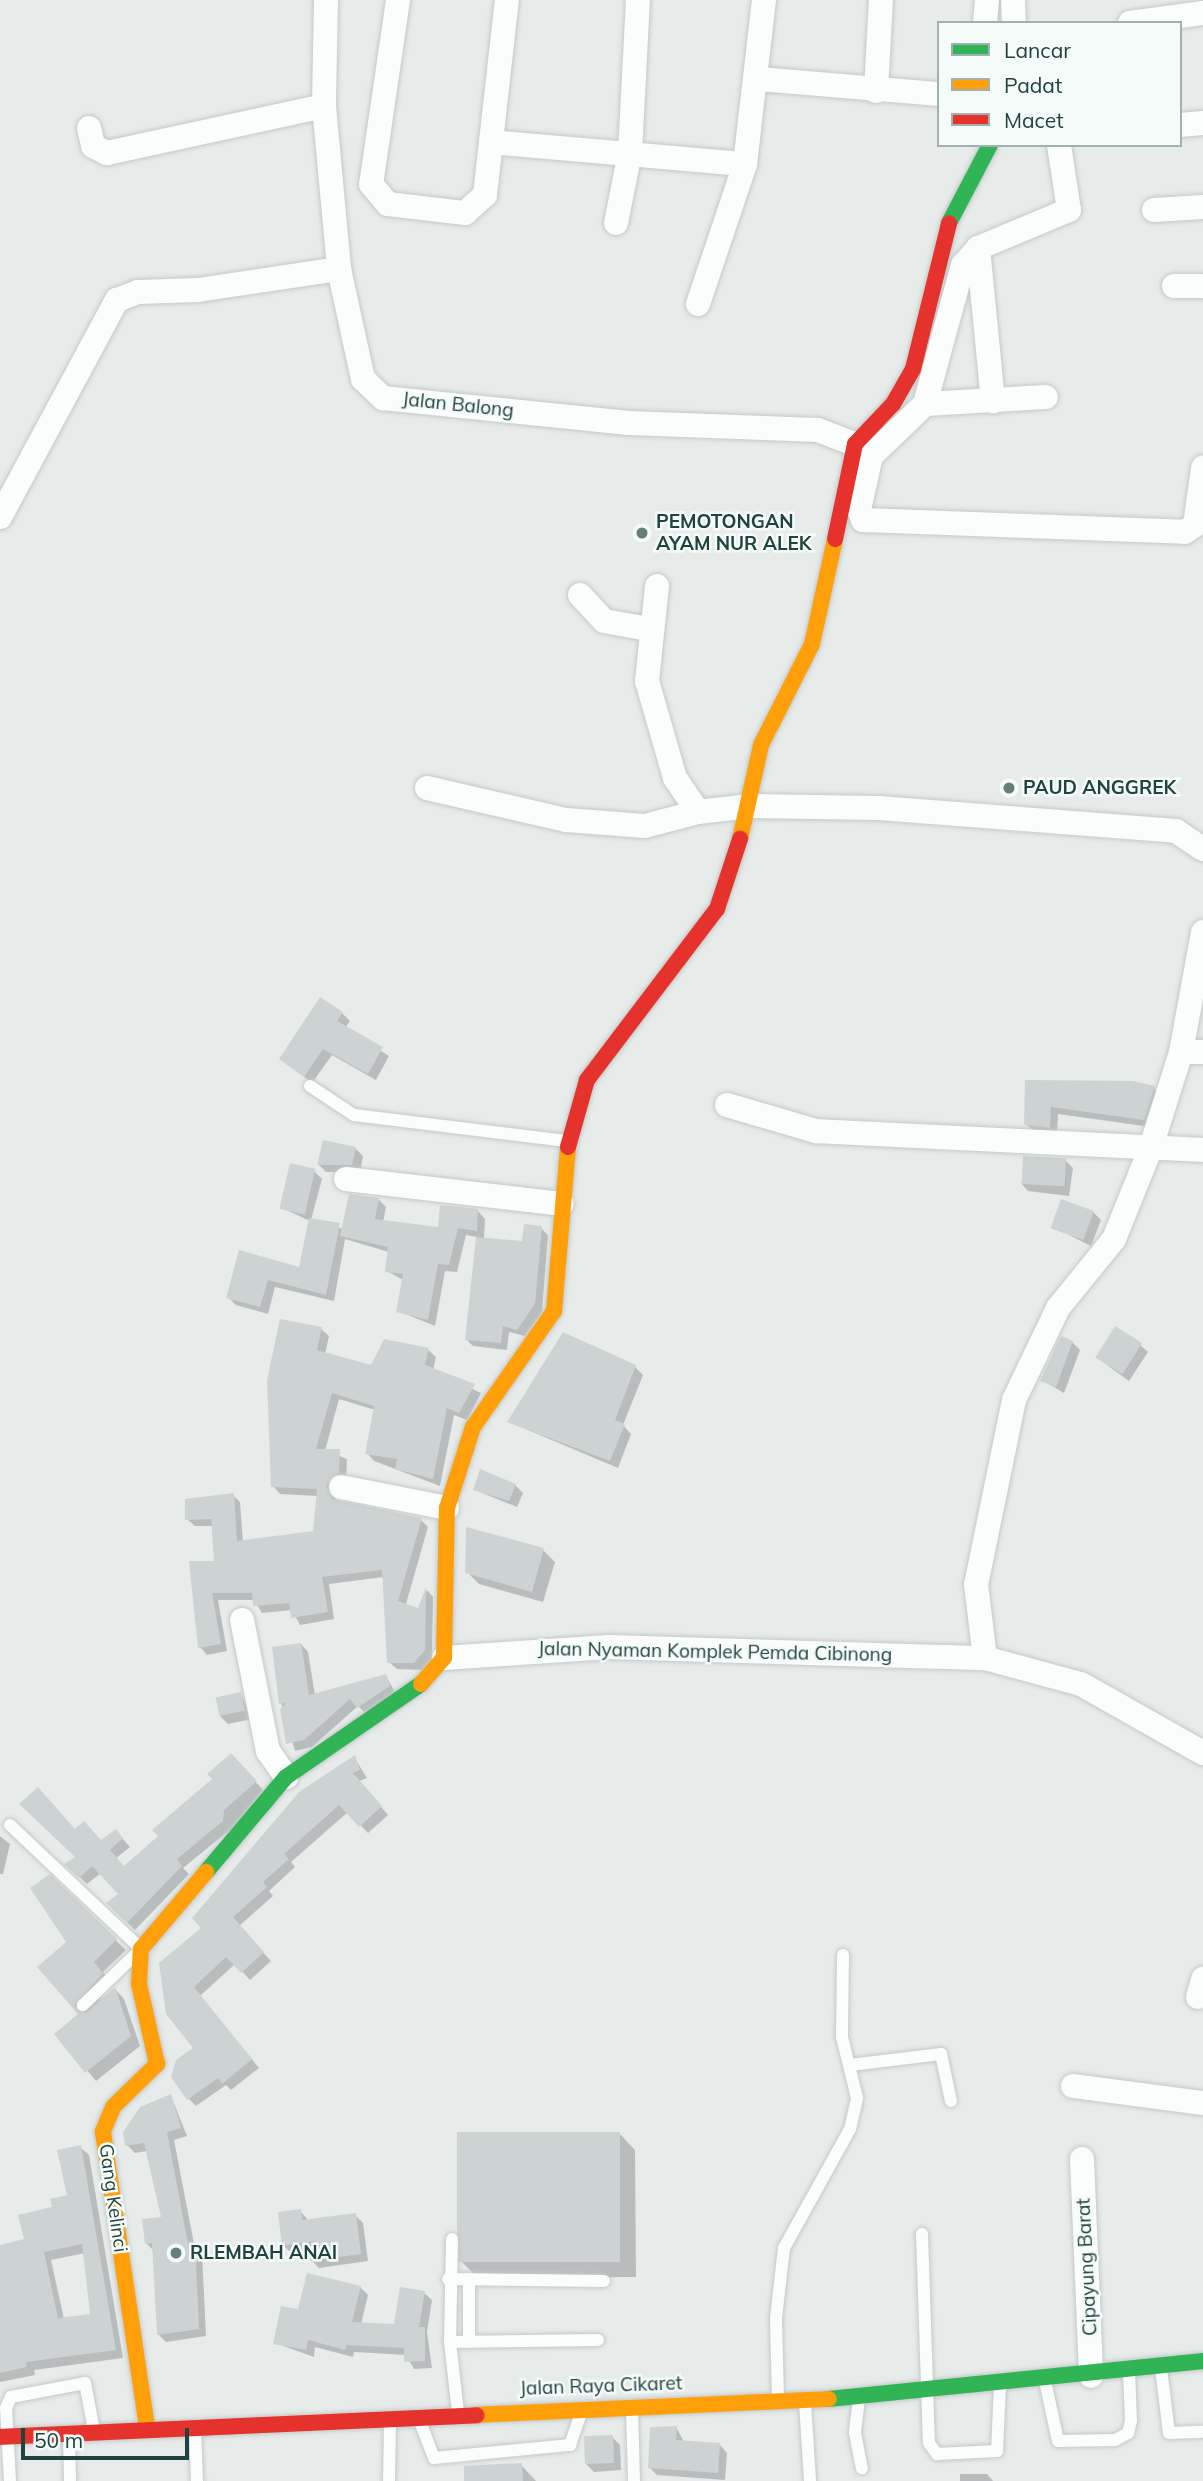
<!DOCTYPE html>
<style>
body{margin:0}
#map{position:relative;width:1203px;height:2481px;overflow:hidden;background:#e7eceb;font-family:Mulish,sans-serif}
div>[style]{position:absolute}
.shadow>*{inset:0;background:#0003}
.building>*{inset:0;background:#cdd3d2;transform-origin:0 0}
.roads{filter:drop-shadow(0 0 2px #c4c9c8) drop-shadow(0 0 2px #c4c9c8)}
.lane>*{height:12px;margin:-6px;padding:0 6px;transform-origin:6px;border-radius:6px;background:#fbfcfc}
.street>*{height:24px;margin:-12px;padding:0 12px;transform-origin:12px;border-radius:12px;background:#fbfcfc}
.fast>*{height:16px;margin:-8px;padding:0 8px;transform-origin:8px;border-radius:8px;background:#30b455}
.slow>*{height:16px;margin:-8px;padding:0 8px;transform-origin:8px;border-radius:8px;background:#ff9f0a}
.jam>*{height:16px;margin:-8px;padding:0 8px;transform-origin:8px;border-radius:8px;background:#e5322d}
.dots>*{width:19px;height:19px;translate:-50% -50%;box-sizing:border-box;border:4px solid #f5fbf9;border-radius:50%}
span{translate:-50% -50%;white-space:nowrap;text-align:center;line-height:1.15;-webkit-text-stroke:5px #f5fbf9;paint-order:stroke}
.street-label{font-size:19px;color:#214340}
.poi-label{font-size:19px;color:#214340;font-weight:700}
.left{translate:0 -50%;text-align:left}
.legend{position:absolute;left:937px;top:21px;width:245px;height:126px;box-sizing:border-box;background:#f5fbf9;border:2px solid #a0b1af;margin:0;padding:9px 12px;list-style:none;font-size:21px;color:#214340}
.legend li{display:flex;align-items:center;gap:14px;height:35px}
.legend b{width:35px;border:2px solid #a0b1af}
.scale{position:absolute;left:21px;top:2428px;width:168px;height:32px;box-sizing:border-box;border:4px solid #214340;border-top:0;padding-left:9px;font-size:21px;line-height:24px;white-space:nowrap;color:#214340;-webkit-text-stroke:5px #f5fbf9;paint-order:stroke}
</style>
<div id="map">
<div class="shadow">
<div style="clip-path:polygon(342px 1013px,350px 1021px,345px 1028px,389px 1056px,376px 1080px,332px 1055px,312px 1083px,281px 1059px)"></div>
<div style="clip-path:polygon(1027px 1082px,1154px 1088px,1161px 1095px,1151px 1127px,1058px 1114px,1057px 1134px,1034px 1132px,1026px 1124px)"></div>
<div style="clip-path:polygon(355px 1148px,363px 1156px,360px 1172px,326px 1172px,319px 1165px)"></div>
<div style="clip-path:polygon(1065px 1160px,1073px 1168px,1069px 1196px,1028px 1191px,1021px 1183px)"></div>
<div style="clip-path:polygon(314px 1171px,322px 1179px,311px 1220px,343px 1229px,379px 1200px,386px 1207px,383px 1222px,440px 1229px,478px 1211px,485px 1219px,484px 1239px,524px 1243px,541px 1228px,548px 1235px,542px 1312px,525px 1336px,509px 1332px,507px 1350px,473px 1346px,466px 1339px,477px 1237px,466px 1235px,457px 1272px,445px 1271px,435px 1326px,398px 1311px,403px 1280px,387px 1271px,389px 1252px,345px 1239px,334px 1301px,275px 1287px,268px 1314px,236px 1305px,228px 1297px,241px 1252px,300px 1269px,310px 1221px,280px 1207px)"></div>
<div style="clip-path:polygon(1093px 1212px,1101px 1220px,1091px 1246px,1053px 1227px)"></div>
<div style="clip-path:polygon(321px 1329px,329px 1336px,325px 1354px,372px 1367px,428px 1350px,436px 1357px,433px 1370px,481px 1393px,467px 1420px,454px 1415px,440px 1486px,374px 1461px,367px 1453px,375px 1410px,339px 1399px,325px 1451px,347px 1459px,346px 1480px,333px 1493px,336px 1501px,421px 1520px,428px 1527px,406px 1604px,419px 1610px,427px 1590px,433px 1597px,432px 1658px,422px 1670px,397px 1669px,389px 1662px,384px 1577px,329px 1584px,334px 1619px,300px 1625px,292px 1610px,262px 1613px,254px 1600px,218px 1600px,227px 1651px,207px 1655px,200px 1647px,216px 1563px,213px 1526px,195px 1526px,187px 1519px,233px 1495px,240px 1502px,243px 1542px,314px 1533px,318px 1496px,280px 1494px,273px 1486px)"></div>
<div style="clip-path:polygon(1072px 1342px,1080px 1350px,1064px 1393px,1042px 1380px)"></div>
<div style="clip-path:polygon(1140px 1345px,1148px 1352px,1129px 1381px,1096px 1357px)"></div>
<div style="clip-path:polygon(635px 1367px,643px 1375px,623px 1425px,631px 1434px,618px 1468px,509px 1422px)"></div>
<div style="clip-path:polygon(515px 1485px,523px 1493px,517px 1507px,475px 1490px)"></div>
<div style="clip-path:polygon(543px 1550px,555px 1562px,543px 1602px,479px 1584px,467px 1572px)"></div>
<div style="clip-path:polygon(301px 1644px,308px 1652px,315px 1695px,386px 1676px,396px 1694px,366px 1714px,358px 1706px,312px 1747px,295px 1751px,281px 1703px)"></div>
<div style="clip-path:polygon(241px 1694px,252px 1719px,228px 1724px,220px 1716px)"></div>
<div style="clip-path:polygon(354px 1757px,367px 1778px,359px 1781px,388px 1815px,368px 1833px,348px 1812px,291px 1862px,295px 1867px,269px 1891px,273px 1896px,239px 1926px,271px 1961px,250px 1980px,235px 1964px,200px 1996px,259px 2068px,231px 2090px,226px 2085px,196px 2106px,188px 2098px,196px 2048px,167px 2014px,203px 1929px)"></div>
<div style="clip-path:polygon(238px 1763px,263px 1790px,231px 1829px,183px 1868px,189px 1874px,135px 1930px,108px 1904px,120px 1895px,101px 1873px,87px 1884px,67px 1865px,78px 1858px,76px 1831px,101px 1841px,116px 1831px,130px 1847px,116px 1858px,125px 1868px)"></div>
<div style="clip-path:polygon(0 1836px,10px 1844px,3px 1874px,0 1874px)"></div>
<div style="clip-path:polygon(49px 1877px,126px 1950px,103px 1972px,112px 1984px,98px 2001px,115px 1989px,124px 1999px,140px 2046px,96px 2081px,56px 2034px,81px 2015px,39px 1967px,68px 1942px)"></div>
<div style="clip-path:polygon(171px 2096px,187px 2136px,174px 2140px,194px 2244px,202px 2253px,206px 2336px,166px 2342px,158px 2334px,154px 2251px,146px 2243px,163px 2218px,147px 2151px,135px 2153px,127px 2145px)"></div>
<div style="clip-path:polygon(619px 2133px,635px 2150px,636px 2277px,478px 2278px,462px 2262px)"></div>
<div style="clip-path:polygon(evenodd,80px 2147px,89px 2155px,123px 2358px,34px 2370px,35px 2375px,0 2382px,0 2246px,26px 2240px,69px 2197px,80px 2147px,85px 2253px,92px 2315px,64px 2319px,51px 2260px,85px 2253px)"></div>
<div style="clip-path:polygon(300px 2211px,309px 2221px,355px 2215px,363px 2223px,368px 2261px,319px 2268px,311px 2260px,314px 2250px,291px 2253px,283px 2245px)"></div>
<div style="clip-path:polygon(360px 2287px,368px 2295px,361px 2324px,396px 2325px,424px 2293px,432px 2300px,427px 2332px,432px 2368px,414px 2369px,406px 2355px,354px 2352px,353px 2357px,315px 2347px,314px 2357px,275px 2343px,299px 2311px)"></div>
<div style="clip-path:polygon(676px 2427px,684px 2442px,720px 2445px,727px 2453px,725px 2480px,657px 2475px,650px 2468px)"></div>
<div style="clip-path:polygon(612px 2437px,620px 2445px,621px 2470px,594px 2472px,586px 2464px)"></div>
<div style="clip-path:polygon(521px 2465px,536px 2481px,498px 2481px)"></div>
<div style="clip-path:polygon(960px 2474px,987px 2474px,993px 2481px,960px 2481px)"></div>
</div>
<div class="building">
<div style="clip-path:polygon(320px 997px,343px 1012px,337px 1021px,383px 1047px,368px 1074px,323px 1049px,304px 1077px,279px 1059px)"></div>
<div style="clip-path:polygon(1025px 1080px,1133px 1081px,1155px 1086px,1144px 1120px,1051px 1107px,1050px 1128px,1024px 1125px)"></div>
<div style="clip-path:polygon(323px 1140px,356px 1147px,352px 1165px,317px 1165px)"></div>
<div style="left:1023px;top:1156px;width:43px;height:28px;rotate:3deg"></div>
<div style="left:290px;top:1163px;width:26px;height:47px;rotate:13deg"></div>
<div style="clip-path:polygon(349px 1194px,379px 1198px,375px 1219px,438px 1227px,440px 1205px,478px 1209px,477px 1231px,458px 1228px,449px 1265px,438px 1264px,428px 1320px,396px 1312px,403px 1274px,385px 1272px,388px 1247px,340px 1236px)"></div>
<div style="left:1061px;top:1199px;width:35px;height:31px;rotate:20deg"></div>
<div style="clip-path:polygon(309px 1218px,340px 1223px,326px 1295px,268px 1280px,260px 1307px,226px 1298px,239px 1250px,299px 1267px)"></div>
<div style="clip-path:polygon(524px 1224px,542px 1226px,535px 1304px,517px 1330px,503px 1326px,501px 1343px,465px 1340px,476px 1237px,522px 1241px)"></div>
<div style="clip-path:polygon(280px 1319px,322px 1327px,317px 1350px,371px 1365px,384px 1339px,429px 1348px,425px 1365px,475px 1384px,459px 1413px,447px 1408px,433px 1479px,395px 1469px,397px 1459px,365px 1454px,374px 1406px,332px 1393px,316px 1449px,340px 1449px,339px 1473px,326px 1485px,332px 1499px,422px 1518px,398px 1601px,418px 1608px,426px 1587px,425px 1650px,414px 1663px,387px 1663px,382px 1570px,322px 1577px,328px 1612px,291px 1618px,289px 1603px,253px 1606px,252px 1593px,212px 1593px,221px 1644px,198px 1648px,189px 1561px,214px 1561px,211px 1519px,185px 1520px,185px 1499px,234px 1493px,237px 1541px,313px 1531px,317px 1489px,271px 1487px,267px 1380px)"></div>
<div style="left:1115px;top:1326px;width:32px;height:37px;rotate:32deg"></div>
<div style="clip-path:polygon(563px 1332px,636px 1365px,615px 1420px,625px 1424px,610px 1461px,507px 1422px)"></div>
<div style="clip-path:polygon(1061px 1336px,1073px 1341px,1056px 1387px,1040px 1381px)"></div>
<div style="clip-path:polygon(480px 1469px,516px 1484px,509px 1501px,473px 1490px)"></div>
<div style="clip-path:polygon(466px 1527px,544px 1548px,532px 1592px,465px 1573px)"></div>
<div style="clip-path:polygon(301px 1643px,309px 1695px,386px 1674px,390px 1686px,357px 1708px,350px 1699px,304px 1740px,286px 1744px,280px 1709px,286px 1703px,279px 1704px,272px 1647px)"></div>
<div style="left:241px;top:1692px;width:19px;height:26px;rotate:78deg"></div>
<div style="clip-path:polygon(231px 1753px,257px 1781px,224px 1810px,223px 1821px,177px 1859px,182px 1866px,127px 1923px,106px 1903px,118px 1894px,92px 1866px,79px 1878px,64px 1864px,75px 1857px,19px 1804px,38px 1787px,75px 1829px,84px 1821px,101px 1840px,116px 1829px,123px 1838px,110px 1850px,124px 1866px,158px 1836px,152px 1830px,212px 1779px,207px 1774px)"></div>
<div style="clip-path:polygon(355px 1755px,360px 1770px,353px 1773px,382px 1806px,359px 1827px,339px 1805px,284px 1854px,289px 1859px,263px 1882px,267px 1887px,233px 1917px,264px 1952px,241px 1973px,226px 1957px,194px 1987px,252px 2059px,222px 2084px,218px 2078px,187px 2100px,171px 2077px,176px 2060px,193px 2048px,166px 2014px,159px 1963px,201px 1928px,192px 1918px,299px 1792px)"></div>
<div style="clip-path:polygon(50px 1874px,117px 1939px,94px 1962px,103px 1973px,74px 2006px,86px 2013px,115px 1987px,131px 2036px,85px 2073px,54px 2034px,78px 2014px,37px 1967px,66px 1942px,30px 1888px)"></div>
<div style="clip-path:polygon(171px 2094px,181px 2128px,167px 2132px,188px 2244px,195px 2243px,199px 2329px,157px 2335px,152px 2243px,145px 2244px,142px 2219px,161px 2217px,144px 2143px,125px 2146px,123px 2132px,140px 2107px)"></div>
<div style="left:620px;top:2132px;width:130px;height:163px;rotate:90deg"></div>
<div style="clip-path:polygon(evenodd,81px 2145px,116px 2350px,26px 2362px,27px 2367px,0 2373px,0 2245px,24px 2239px,18px 2215px,52px 2207px,50px 2199px,67px 2195px,57px 2150px,81px 2145px,82px 2244px,90px 2314px,58px 2318px,44px 2252px,82px 2244px)"></div>
<div style="clip-path:polygon(301px 2209px,302px 2220px,356px 2213px,361px 2254px,309px 2261px,314px 2241px,282px 2246px,278px 2212px)"></div>
<div style="clip-path:polygon(307px 2273px,361px 2286px,352px 2322px,394px 2324px,400px 2287px,425px 2291px,419px 2327px,425px 2327px,425px 2361px,404px 2362px,404px 2348px,347px 2345px,345px 2350px,308px 2340px,306px 2350px,273px 2344px,281px 2306px,298px 2309px)"></div>
<div style="clip-path:polygon(677px 2426px,676px 2440px,720px 2443px,718px 2473px,648px 2468px,650px 2427px)"></div>
<div style="left:613px;top:2435px;width:28px;height:29px;rotate:88deg"></div>
<div style="clip-path:polygon(522px 2463px,523px 2481px,464px 2481px,464px 2466px)"></div>
</div>
<div class="roads">
<div class="lane">
<div style="left:310px;top:1086px;width:53px;rotate:33.4deg"></div>
<div style="left:354px;top:1115px;width:214px;rotate:7deg"></div>
<div style="left:10px;top:1825px;width:180px;rotate:43.4deg"></div>
<div style="left:141px;top:1949px;width:81px;rotate:136deg"></div>
<div style="left:850px;top:2065px;width:92px;rotate:-6.9deg"></div>
<div style="left:941px;top:2054px;width:48px;rotate:78deg"></div>
<div style="left:922px;top:2234px;width:209px;rotate:88.1deg"></div>
<div style="left:929px;top:2443px;width:14px;rotate:54deg"></div>
<div style="left:937px;top:2454px;width:60px;rotate:-2.9deg"></div>
<div style="left:997px;top:2451px;width:66px;rotate:-87.4deg"></div>
<div style="left:452px;top:2239px;width:103px;rotate:91.1deg"></div>
<div style="left:450px;top:2342px;width:70px;rotate:83.5deg"></div>
<div style="left:448px;top:2279px;width:156px;rotate:0.7deg"></div>
<div style="left:450px;top:2342px;width:148px;rotate:-0.8deg"></div>
<div style="left:469px;top:2342px;width:63px;rotate:-90deg"></div>
<div style="left:1161px;top:2368px;width:65px;rotate:83deg"></div>
<div style="left:1169px;top:2433px;width:34px;rotate:-2deg"></div>
<div style="left:1045px;top:2381px;width:61px;rotate:77.8deg"></div>
<div style="left:1058px;top:2441px;width:57px;rotate:-1deg"></div>
<div style="left:1115px;top:2440px;width:15px;rotate:-28deg"></div>
<div style="left:1128px;top:2433px;width:12px;rotate:-76deg"></div>
<div style="left:1131px;top:2421px;width:49px;rotate:-92.3deg"></div>
<div style="left:859px;top:2399px;width:34px;rotate:97deg"></div>
<div style="left:855px;top:2433px;width:36px;rotate:79deg"></div>
<div style="left:778px;top:2400px;width:82px;rotate:-91.4deg"></div>
<div style="left:776px;top:2318px;width:70px;rotate:-83.5deg"></div>
<div style="left:784px;top:2248px;width:136px;rotate:-61deg"></div>
<div style="left:850px;top:2129px;width:32px;rotate:-77deg"></div>
<div style="left:857px;top:2098px;width:63px;rotate:-103.8deg"></div>
<div style="left:842px;top:2037px;width:82px;rotate:-89.3deg"></div>
<div style="left:805px;top:2403px;width:78px;rotate:86.3deg"></div>
<div style="left:632px;top:2409px;width:72px;rotate:88.4deg"></div>
<div style="left:419px;top:2419px;width:42px;rotate:69deg"></div>
<div style="left:434px;top:2458px;width:137px;rotate:-5.5deg"></div>
<div style="left:570px;top:2445px;width:36px;rotate:-71deg"></div>
<div style="left:195px;top:2429px;width:52px;rotate:87.8deg"></div>
<div style="left:69px;top:2436px;width:45px;rotate:88.7deg"></div>
<div style="left:10px;top:2481px;width:73px;rotate:-93.1deg"></div>
<div style="left:6px;top:2408px;width:12px;rotate:-66deg"></div>
<div style="left:11px;top:2397px;width:75px;rotate:-10.7deg"></div>
<div style="left:85px;top:2383px;width:48px;rotate:79.2deg"></div>
<div style="left:389px;top:2481px;width:59px;rotate:-89deg"></div>
</div>
<div class="street">
<div style="left:326px;top:0;width:106px;rotate:91.1deg"></div>
<div style="left:324px;top:106px;width:164px;rotate:84.7deg"></div>
<div style="left:339px;top:269px;width:113px;rotate:77.7deg"></div>
<div style="left:363px;top:379px;width:28px;rotate:44deg"></div>
<div style="left:383px;top:398px;width:247px;rotate:5.8deg"></div>
<div style="left:629px;top:423px;width:189px;rotate:2.1deg"></div>
<div style="left:818px;top:430px;width:40px;rotate:21deg"></div>
<div style="left:398px;top:0;width:186px;rotate:98.3deg"></div>
<div style="left:371px;top:184px;width:26px;rotate:50deg"></div>
<div style="left:388px;top:204px;width:78px;rotate:6.7deg"></div>
<div style="left:465px;top:213px;width:27px;rotate:-42deg"></div>
<div style="left:485px;top:195px;width:196px;rotate:-83.6deg"></div>
<div style="left:1013px;top:0;width:23px;rotate:88deg"></div>
<div style="left:985px;top:23px;width:23px;rotate:-85deg"></div>
<div style="left:1130px;top:23px;width:74px;rotate:-7.8deg"></div>
<div style="left:759px;top:79px;width:181px;rotate:4.8deg"></div>
<div style="left:876px;top:91px;width:91px;rotate:-86.9deg"></div>
<div style="left:1180px;top:125px;width:23px;rotate:-5deg"></div>
<div style="left:89px;top:128px;width:18px;rotate:77deg"></div>
<div style="left:93px;top:146px;width:16px;rotate:27deg"></div>
<div style="left:107px;top:153px;width:222px;rotate:-12.2deg"></div>
<div style="left:491px;top:142px;width:255px;rotate:5deg"></div>
<div style="left:1059px;top:145px;width:66px;rotate:81.3deg"></div>
<div style="left:1069px;top:210px;width:99px;rotate:157.3deg"></div>
<div style="left:978px;top:248px;width:23px;rotate:131deg"></div>
<div style="left:963px;top:265px;width:144px;rotate:105.3deg"></div>
<div style="left:925px;top:404px;width:75px;rotate:136.1deg"></div>
<div style="left:871px;top:456px;width:55px;rotate:102.5deg"></div>
<div style="left:859px;top:510px;width:11px;rotate:68deg"></div>
<div style="left:863px;top:520px;width:322px;rotate:2.1deg"></div>
<div style="left:1185px;top:532px;width:12px;rotate:-35deg"></div>
<div style="left:1195px;top:525px;width:58px;rotate:-82deg"></div>
<div style="left:1154px;top:210px;width:49px;rotate:-3.5deg"></div>
<div style="left:616px;top:223px;width:72px;rotate:-78.8deg"></div>
<div style="left:630px;top:152px;width:152px;rotate:-87deg"></div>
<div style="left:978px;top:248px;width:154px;rotate:84.4deg"></div>
<div style="left:1174px;top:286px;width:29px"></div>
<div style="left:698px;top:304px;width:148px;rotate:-71.4deg"></div>
<div style="left:745px;top:164px;width:165px;rotate:-83.4deg"></div>
<div style="left:925px;top:404px;width:121px;rotate:-3.3deg"></div>
<div style="left:0;top:517px;width:247px;rotate:-61.7deg"></div>
<div style="left:117px;top:300px;width:22px;rotate:-21deg"></div>
<div style="left:138px;top:292px;width:60px;rotate:-1.9deg"></div>
<div style="left:198px;top:290px;width:143px;rotate:-8.5deg"></div>
<div style="left:657px;top:586px;width:96px;rotate:96deg"></div>
<div style="left:647px;top:681px;width:101px;rotate:73.9deg"></div>
<div style="left:675px;top:778px;width:41px;rotate:55.9deg"></div>
<div style="left:698px;top:812px;width:52px;rotate:-6.6deg"></div>
<div style="left:750px;top:806px;width:129px;rotate:0.9deg"></div>
<div style="left:879px;top:808px;width:298px;rotate:4.4deg"></div>
<div style="left:1176px;top:831px;width:32px;rotate:34deg"></div>
<div style="left:580px;top:595px;width:35px;rotate:47deg"></div>
<div style="left:604px;top:621px;width:46px;rotate:10.1deg"></div>
<div style="left:427px;top:788px;width:143px;rotate:13deg"></div>
<div style="left:566px;top:820px;width:79px;rotate:4.3deg"></div>
<div style="left:645px;top:826px;width:55px;rotate:-14.8deg"></div>
<div style="left:1181px;top:1052px;width:22px"></div>
<div style="left:727px;top:1105px;width:93px;rotate:16.3deg"></div>
<div style="left:816px;top:1131px;width:387px;rotate:2.8deg"></div>
<div style="left:346px;top:1179px;width:217px;rotate:6.6deg"></div>
<div style="left:341px;top:1487px;width:108px;rotate:11.2deg"></div>
<div style="left:242px;top:1620px;width:134px;rotate:78.8deg"></div>
<div style="left:268px;top:1751px;width:32px;rotate:55deg"></div>
<div style="left:444px;top:1658px;width:165px;rotate:-3.8deg"></div>
<div style="left:609px;top:1647px;width:376px;rotate:1.7deg"></div>
<div style="left:985px;top:1658px;width:99px;rotate:15.2deg"></div>
<div style="left:1081px;top:1684px;width:140px;rotate:29.5deg"></div>
<div style="left:985px;top:1658px;width:74px;rotate:-97deg"></div>
<div style="left:976px;top:1585px;width:189px;rotate:-78.4deg"></div>
<div style="left:1014px;top:1400px;width:102px;rotate:-64.4deg"></div>
<div style="left:1058px;top:1308px;width:89px;rotate:-50.9deg"></div>
<div style="left:1114px;top:1239px;width:96px;rotate:-68deg"></div>
<div style="left:1150px;top:1150px;width:103px;rotate:-72.4deg"></div>
<div style="left:1181px;top:1052px;width:122px;rotate:-79.6deg"></div>
<div style="left:1198px;top:1997px;width:19px;rotate:-74deg"></div>
<div style="left:1073px;top:2086px;width:131px;rotate:7.5deg"></div>
<div style="left:1082px;top:2159px;width:217px;rotate:87.6deg"></div>
</div>
<div class="fast">
<div style="left:949px;top:223px;width:88px;rotate:-62.3deg"></div>
<div style="left:206px;top:1872px;width:124px;rotate:-49.9deg"></div>
<div style="left:286px;top:1777px;width:164px;rotate:-34.6deg"></div>
<div style="left:829px;top:2399px;width:376px;rotate:-5.8deg"></div>
</div>
<div class="slow">
<div style="left:740px;top:839px;width:96px;rotate:-77.4deg"></div>
<div style="left:761px;top:745px;width:113px;rotate:-63.2deg"></div>
<div style="left:812px;top:644px;width:107px;rotate:-77.6deg"></div>
<div style="left:421px;top:1684px;width:35px;rotate:-49deg"></div>
<div style="left:444px;top:1658px;width:150px;rotate:-88.9deg"></div>
<div style="left:447px;top:1508px;width:85px;rotate:-72.2deg"></div>
<div style="left:473px;top:1427px;width:141px;rotate:-55.1deg"></div>
<div style="left:554px;top:1311px;width:165px;rotate:-85.1deg"></div>
<div style="left:476px;top:2415px;width:353px;rotate:-2.6deg"></div>
<div style="left:147px;top:2427px;width:299px;rotate:-98.5deg"></div>
<div style="left:103px;top:2131px;width:26px;rotate:-67deg"></div>
<div style="left:113px;top:2107px;width:62px;rotate:-44.3deg"></div>
<div style="left:157px;top:2064px;width:82px;rotate:-102.7deg"></div>
<div style="left:139px;top:1984px;width:35px;rotate:-87deg"></div>
<div style="left:141px;top:1949px;width:101px;rotate:-49.8deg"></div>
</div>
<div class="jam">
<div style="left:835px;top:539px;width:97px;rotate:-78.1deg"></div>
<div style="left:855px;top:444px;width:55px;rotate:-46.5deg"></div>
<div style="left:893px;top:404px;width:40px;rotate:-60.3deg"></div>
<div style="left:913px;top:369px;width:150px;rotate:-76.1deg"></div>
<div style="left:568px;top:1147px;width:70px;rotate:-74.2deg"></div>
<div style="left:587px;top:1080px;width:215px;rotate:-52.8deg"></div>
<div style="left:717px;top:909px;width:74px;rotate:-71.8deg"></div>
<div style="left:0;top:2437px;width:477px;rotate:-2.6deg"></div>
</div>
</div>
<div class="dots">
<div style="left:642px;top:533px;background:#667e7c"></div>
<div style="left:1009px;top:788px;background:#667e7c"></div>
<div style="left:176px;top:2253px;background:#667e7c"></div>
</div>
<div class="street-label">
<span style="left:458px;top:405px;rotate:6deg">Jalan Balong</span>
<span style="left:715px;top:1652px;rotate:1deg">Jalan Nyaman Komplek Pemda Cibinong</span>
<span style="left:113px;top:2198px;rotate:82deg">Gang Kelinci</span>
<span style="left:1087px;top:2267px;rotate:-93deg">Cipayung Barat</span>
<span style="left:601px;top:2386px;rotate:-2deg">Jalan Raya Cikaret</span>
</div>
<div class="poi-label">
<span class="left" style="left:656px;top:533px">PEMOTONGAN<br>AYAM NUR ALEK</span>
<span class="left" style="left:1023px;top:788px">PAUD ANGGREK</span>
<span class="left" style="left:190px;top:2253px">RLEMBAH ANAI</span>
</div>
<ul class="legend">
<li><b style="height:9px;background:#30b455"></b>Lancar</li>
<li><b style="height:9px;background:#ff9f0a"></b>Padat</li>
<li><b style="height:9px;background:#e5322d"></b>Macet</li>
</ul>
<div class="scale">50 m</div>
</div>
